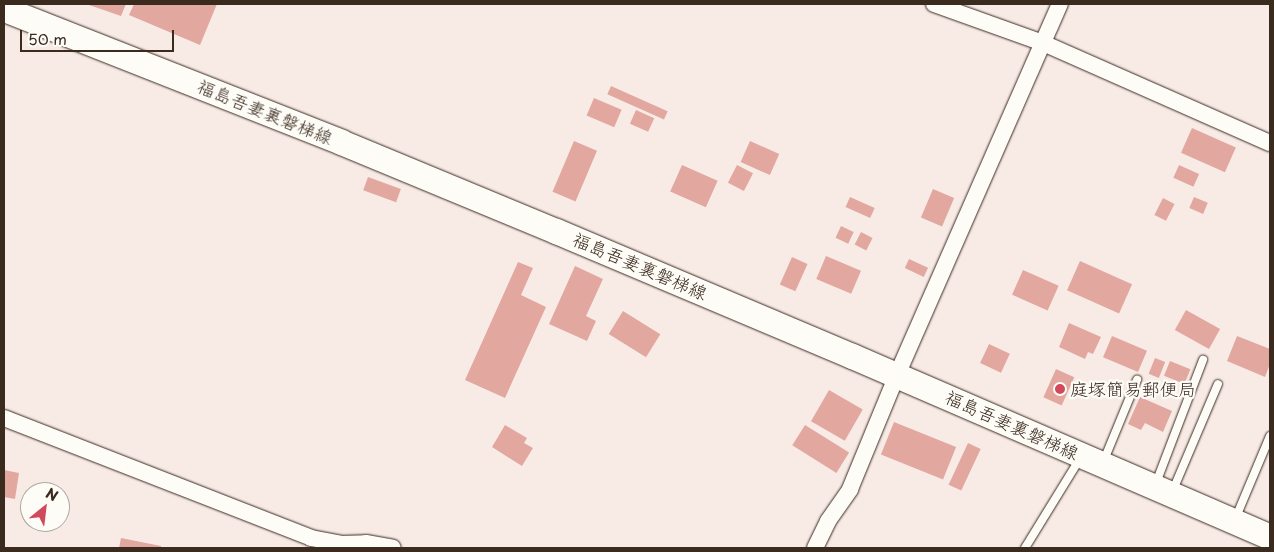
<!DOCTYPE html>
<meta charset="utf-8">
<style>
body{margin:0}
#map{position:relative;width:1274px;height:552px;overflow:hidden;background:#f8ebe6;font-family:"Playpen Sans","Klee One",sans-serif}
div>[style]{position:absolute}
.building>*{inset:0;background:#e2a8a0;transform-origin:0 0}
.roads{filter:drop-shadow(0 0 1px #3b2a1e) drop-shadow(0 0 1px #3b2a1e)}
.lane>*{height:8px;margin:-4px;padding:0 4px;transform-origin:4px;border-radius:4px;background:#fdfcf7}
.street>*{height:16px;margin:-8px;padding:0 8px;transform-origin:8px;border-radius:8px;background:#fdfcf7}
.primary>*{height:25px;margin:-12.5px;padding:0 12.5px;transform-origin:12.5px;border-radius:12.5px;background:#fdfcf7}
.dots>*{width:14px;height:14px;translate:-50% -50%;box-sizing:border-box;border:2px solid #fdfcf7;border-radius:50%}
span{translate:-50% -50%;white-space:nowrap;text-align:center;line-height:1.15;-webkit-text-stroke:4.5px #fdfcf7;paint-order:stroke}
.street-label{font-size:18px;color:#3b2a1e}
.poi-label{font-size:18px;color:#3b2a1e}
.left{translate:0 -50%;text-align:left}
.frame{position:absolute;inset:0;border:5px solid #3b2a1e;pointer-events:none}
.north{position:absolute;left:20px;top:482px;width:50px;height:50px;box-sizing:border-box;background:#fdfcf7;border:1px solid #afa8a0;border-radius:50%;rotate:29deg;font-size:14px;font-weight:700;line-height:20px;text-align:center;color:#3b2a1e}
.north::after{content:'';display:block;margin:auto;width:18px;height:22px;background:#d1495b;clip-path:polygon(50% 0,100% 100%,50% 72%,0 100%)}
.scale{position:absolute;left:20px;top:30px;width:154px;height:22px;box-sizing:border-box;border:2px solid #3b2a1e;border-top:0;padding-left:6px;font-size:15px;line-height:18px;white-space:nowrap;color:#3b2a1e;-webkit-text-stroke:4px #fdfcf7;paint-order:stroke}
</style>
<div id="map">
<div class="building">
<div style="clip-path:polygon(86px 4px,126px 4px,121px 16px)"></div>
<div style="clip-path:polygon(134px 4px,217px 4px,200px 45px,129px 15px)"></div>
<div style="left:611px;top:86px;width:62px;height:9px;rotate:24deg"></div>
<div style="left:594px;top:98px;width:30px;height:19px;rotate:23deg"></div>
<div style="left:636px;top:110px;width:20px;height:15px;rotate:24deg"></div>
<div style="left:1192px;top:128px;width:48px;height:27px;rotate:24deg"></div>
<div style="left:574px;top:141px;width:25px;height:55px;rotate:23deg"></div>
<div style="left:750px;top:141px;width:32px;height:23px;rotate:24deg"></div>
<div style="left:682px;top:165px;width:39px;height:29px;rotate:24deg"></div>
<div style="left:737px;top:165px;width:18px;height:20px;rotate:27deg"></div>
<div style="left:1179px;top:165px;width:22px;height:14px;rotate:24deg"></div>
<div style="left:368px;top:177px;width:35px;height:14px;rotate:20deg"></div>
<div style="left:933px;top:189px;width:23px;height:31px;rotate:23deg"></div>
<div style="left:850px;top:197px;width:27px;height:11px;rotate:24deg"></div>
<div style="left:1194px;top:197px;width:15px;height:12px;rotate:23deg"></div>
<div style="left:1163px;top:198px;width:13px;height:19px;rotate:27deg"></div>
<div style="left:841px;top:226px;width:14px;height:13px;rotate:25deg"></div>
<div style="left:861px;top:232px;width:13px;height:14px;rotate:27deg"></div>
<div style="left:826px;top:256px;width:38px;height:25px;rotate:23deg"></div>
<div style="left:792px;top:257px;width:17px;height:30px;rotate:24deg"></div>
<div style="left:909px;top:259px;width:21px;height:10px;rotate:25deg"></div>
<div style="left:1080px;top:261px;width:57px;height:32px;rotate:24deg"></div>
<div style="clip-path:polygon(518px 262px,533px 268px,521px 295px,546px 307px,505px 398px,465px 380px)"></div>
<div style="clip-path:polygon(575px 266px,603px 279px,586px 316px,596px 321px,587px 341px,549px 324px)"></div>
<div style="left:1023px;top:270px;width:39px;height:27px;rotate:24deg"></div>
<div style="left:1186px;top:310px;width:39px;height:23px;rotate:29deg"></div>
<div style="left:623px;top:311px;width:44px;height:27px;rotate:32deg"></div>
<div style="clip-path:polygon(1069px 323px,1101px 337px,1093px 354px,1088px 352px,1085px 359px,1059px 347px)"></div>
<div style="left:1112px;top:336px;width:38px;height:23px;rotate:23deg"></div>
<div style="clip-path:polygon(1237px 336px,1270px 349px,1270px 364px,1265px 377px,1227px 361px)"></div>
<div style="left:989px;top:344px;width:23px;height:21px;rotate:25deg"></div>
<div style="left:1155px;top:358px;width:11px;height:17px;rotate:22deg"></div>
<div style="left:1170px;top:361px;width:22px;height:16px;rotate:22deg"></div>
<div style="left:1056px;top:369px;width:20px;height:31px;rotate:24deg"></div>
<div style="left:829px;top:390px;width:39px;height:36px;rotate:30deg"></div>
<div style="clip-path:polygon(1140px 397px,1172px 411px,1163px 432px,1145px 423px,1141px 430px,1128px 424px)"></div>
<div style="left:894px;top:422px;width:67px;height:35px;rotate:22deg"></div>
<div style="clip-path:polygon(505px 425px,527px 438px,524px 443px,533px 448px,522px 466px,492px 447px)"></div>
<div style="left:805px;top:425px;width:52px;height:24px;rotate:32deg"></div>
<div style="left:968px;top:443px;width:14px;height:46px;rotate:25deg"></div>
<div style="clip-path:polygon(4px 470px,19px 473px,15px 499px,4px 497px)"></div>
<div style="clip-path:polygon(121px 538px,161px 546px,161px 548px,119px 548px)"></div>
</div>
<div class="roads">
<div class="lane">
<div style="left:1104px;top:460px;width:87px;rotate:-67.6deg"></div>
<div style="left:1156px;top:483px;width:132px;rotate:-69.1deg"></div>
<div style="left:1173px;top:490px;width:115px;rotate:-67deg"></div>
<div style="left:1236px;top:517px;width:88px;rotate:-67.2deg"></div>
<div style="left:1025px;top:548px;width:107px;rotate:-58.4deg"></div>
</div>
<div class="street">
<div style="left:934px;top:4px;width:116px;rotate:19.7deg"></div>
<div style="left:1043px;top:43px;width:248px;rotate:23.8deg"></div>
<div style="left:4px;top:418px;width:330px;rotate:21.3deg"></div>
<div style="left:311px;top:538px;width:31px;rotate:11deg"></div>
<div style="left:341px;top:544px;width:25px;rotate:-2deg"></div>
<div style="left:366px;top:543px;width:27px;rotate:10deg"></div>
<div style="left:815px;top:548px;width:30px;rotate:-64deg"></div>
<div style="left:828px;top:521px;width:39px;rotate:-55deg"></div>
<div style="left:850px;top:489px;width:123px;rotate:-67.6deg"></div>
<div style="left:897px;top:375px;width:405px;rotate:-66.3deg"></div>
</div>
<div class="primary">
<div style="left:4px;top:9px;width:362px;rotate:21.5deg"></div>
<div style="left:341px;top:142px;width:233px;rotate:22.5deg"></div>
<div style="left:556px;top:231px;width:321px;rotate:22.9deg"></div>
<div style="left:852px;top:356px;width:456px;rotate:23.4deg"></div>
</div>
</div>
<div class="dots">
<div style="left:1060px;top:389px;background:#d1495b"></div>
</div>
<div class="street-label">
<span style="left:265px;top:112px;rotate:22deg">福島吾妻裏磐梯線</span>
<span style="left:640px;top:266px;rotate:23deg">福島吾妻裏磐梯線</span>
<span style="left:1012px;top:425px;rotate:24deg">福島吾妻裏磐梯線</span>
</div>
<div class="poi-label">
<span class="left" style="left:1070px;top:389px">庭塚簡易郵便局</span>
</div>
<div class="frame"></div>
<div class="north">N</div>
<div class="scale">50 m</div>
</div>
